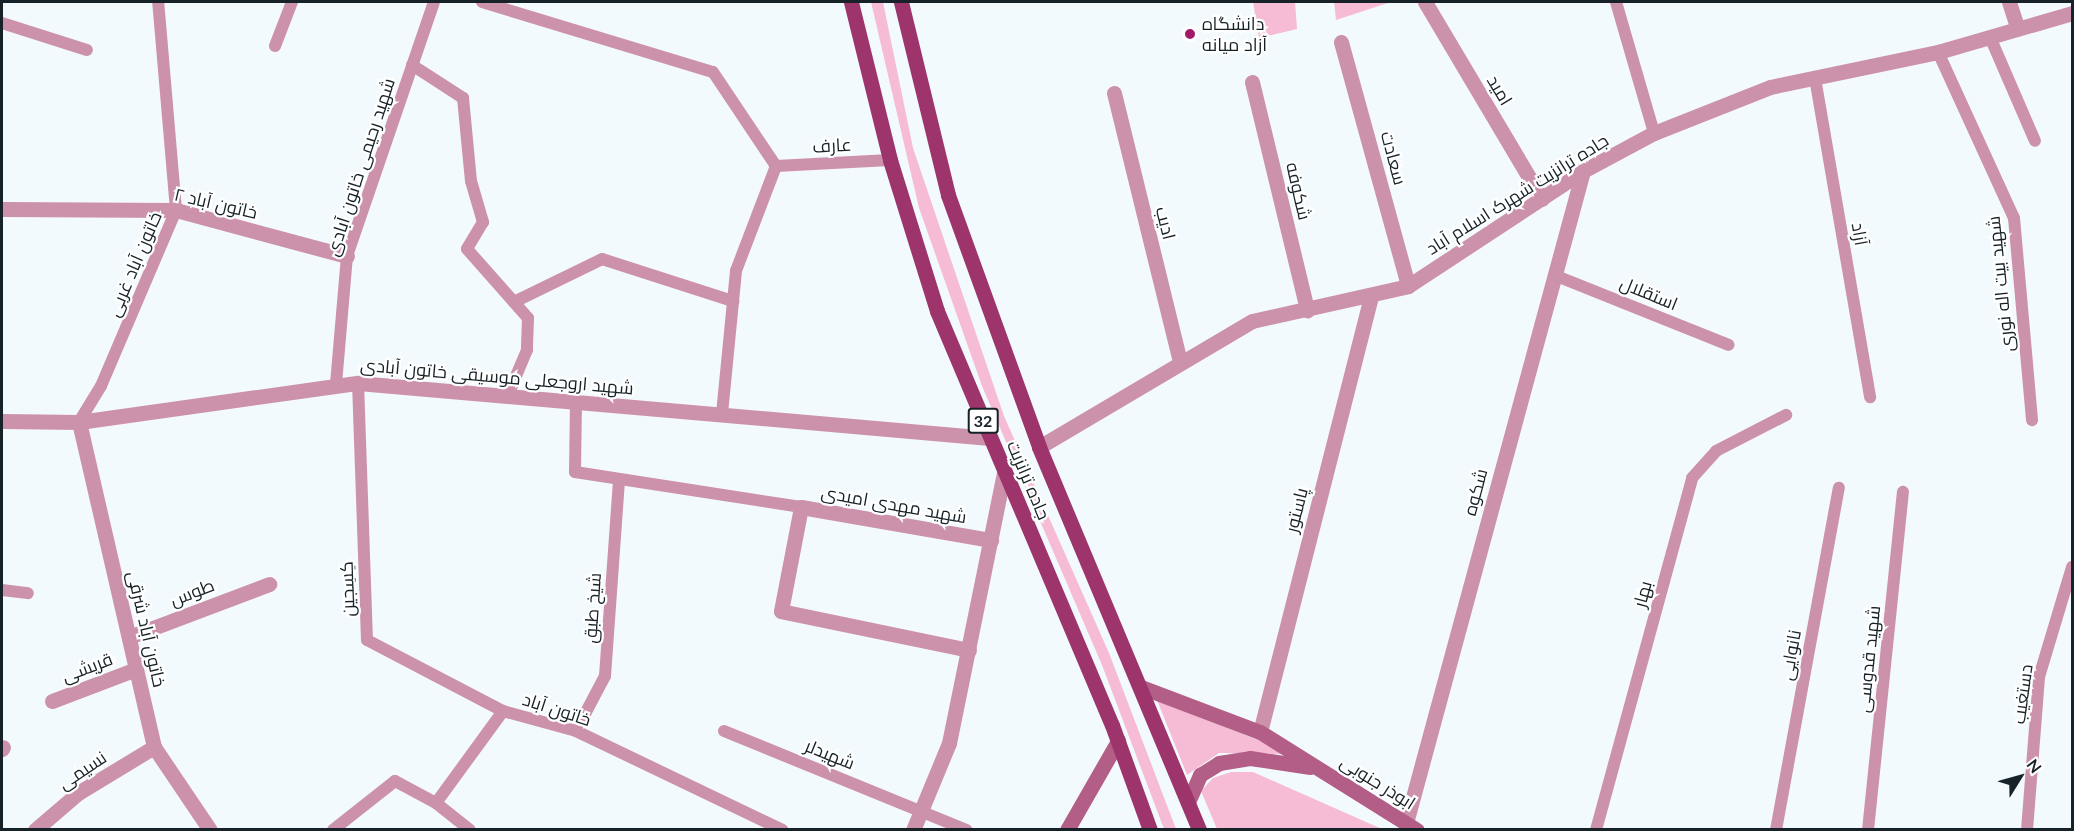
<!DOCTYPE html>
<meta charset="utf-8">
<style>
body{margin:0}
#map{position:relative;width:2074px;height:831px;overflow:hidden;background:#f3fafd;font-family:Lato,Cairo,sans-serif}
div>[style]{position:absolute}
.green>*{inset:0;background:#f6bcd5}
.lane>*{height:12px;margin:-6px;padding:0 6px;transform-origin:6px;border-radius:6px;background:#cd92ab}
.street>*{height:15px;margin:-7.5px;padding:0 7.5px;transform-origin:7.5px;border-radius:7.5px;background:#cd92ab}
.secondary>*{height:15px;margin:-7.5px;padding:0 7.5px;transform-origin:7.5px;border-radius:7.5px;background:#b35e86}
.primary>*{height:15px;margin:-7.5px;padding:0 7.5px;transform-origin:7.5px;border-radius:7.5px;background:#9d356c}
.dots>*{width:16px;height:16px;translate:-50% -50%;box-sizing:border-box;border:3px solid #fff;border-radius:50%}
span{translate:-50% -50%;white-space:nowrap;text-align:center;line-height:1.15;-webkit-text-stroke:4.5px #fff;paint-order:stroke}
.shield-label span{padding:2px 4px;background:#fff;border:2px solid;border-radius:4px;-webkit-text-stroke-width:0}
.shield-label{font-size:16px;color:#162227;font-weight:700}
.poi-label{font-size:18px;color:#162227}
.left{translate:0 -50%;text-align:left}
.street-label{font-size:18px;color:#162227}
.frame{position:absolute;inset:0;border:3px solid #162227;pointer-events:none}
.north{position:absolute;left:1990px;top:747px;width:60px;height:60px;-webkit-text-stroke:4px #fff;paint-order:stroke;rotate:53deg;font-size:16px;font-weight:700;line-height:24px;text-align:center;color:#162227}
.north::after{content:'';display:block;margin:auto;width:21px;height:27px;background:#162227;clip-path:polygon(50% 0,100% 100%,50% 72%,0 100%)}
</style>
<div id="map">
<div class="green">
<div style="clip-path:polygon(871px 2px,883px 2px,913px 148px,1004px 416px,1109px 653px,1176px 829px,1164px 829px,1102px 665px,982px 386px,919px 208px)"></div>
<div style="clip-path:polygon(1253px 2px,1295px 2px,1297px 29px,1259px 38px)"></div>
<div style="clip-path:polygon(1334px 2px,1391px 2px,1336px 20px)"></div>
<div style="clip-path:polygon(1157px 700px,1268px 744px,1282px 754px,1219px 753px,1187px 775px)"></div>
<div style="clip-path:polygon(1231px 772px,1253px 772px,1382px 829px,1217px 829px,1201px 791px,1213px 778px)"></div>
</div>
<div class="lane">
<div style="left:482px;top:2px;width:241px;rotate:16.9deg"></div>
<div style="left:713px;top:72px;width:113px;rotate:56.2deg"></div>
<div style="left:776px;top:166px;width:112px;rotate:110.9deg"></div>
<div style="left:736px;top:271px;width:144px;rotate:95.6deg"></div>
<div style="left:1616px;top:2px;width:136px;rotate:73.8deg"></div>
<div style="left:2px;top:23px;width:89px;rotate:17.6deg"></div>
<div style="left:1990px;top:37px;width:113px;rotate:66.6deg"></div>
<div style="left:275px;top:46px;width:47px;rotate:-68.9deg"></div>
<div style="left:1938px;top:52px;width:183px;rotate:65.4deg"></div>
<div style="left:2014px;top:218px;width:203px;rotate:84.9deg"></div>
<div style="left:412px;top:65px;width:61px;rotate:32.9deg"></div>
<div style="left:463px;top:98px;width:83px;rotate:84.5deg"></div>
<div style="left:471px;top:181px;width:43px;rotate:73.7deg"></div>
<div style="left:483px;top:222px;width:31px;rotate:121deg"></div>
<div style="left:467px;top:249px;width:92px;rotate:48.5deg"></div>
<div style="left:528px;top:318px;width:32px;rotate:92deg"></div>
<div style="left:527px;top:350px;width:49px;rotate:112.9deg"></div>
<div style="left:1815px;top:78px;width:324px;rotate:80.2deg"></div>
<div style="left:776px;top:166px;width:114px;rotate:-3deg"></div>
<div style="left:1554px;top:275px;width:188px;rotate:21.8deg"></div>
<div style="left:514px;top:302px;width:98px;rotate:-26deg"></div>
<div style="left:602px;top:259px;width:138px;rotate:17.8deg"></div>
<div style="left:358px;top:383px;width:257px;rotate:88deg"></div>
<div style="left:367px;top:640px;width:153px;rotate:27.6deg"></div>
<div style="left:336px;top:384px;width:128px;rotate:-85.1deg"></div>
<div style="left:347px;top:256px;width:268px;rotate:-71.1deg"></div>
<div style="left:576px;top:401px;width:71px;rotate:90.8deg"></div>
<div style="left:575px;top:472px;width:229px;rotate:8.8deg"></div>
<div style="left:79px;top:422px;width:42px;rotate:-58.6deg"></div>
<div style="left:101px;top:386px;width:191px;rotate:-66.9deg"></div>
<div style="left:176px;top:210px;width:209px;rotate:-94.9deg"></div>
<div style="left:2px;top:590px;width:26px;rotate:7deg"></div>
<div style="left:576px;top:731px;width:62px;rotate:-62.2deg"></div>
<div style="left:605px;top:676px;width:197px;rotate:-85.9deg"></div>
<div style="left:724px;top:731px;width:262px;rotate:22.2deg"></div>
<div style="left:436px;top:803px;width:43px;rotate:38.5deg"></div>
<div style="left:333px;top:830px;width:79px;rotate:-38.3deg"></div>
<div style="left:395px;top:781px;width:47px;rotate:28.2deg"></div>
<div style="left:436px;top:803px;width:114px;rotate:-53.9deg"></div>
<div style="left:503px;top:711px;width:76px;rotate:15.3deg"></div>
<div style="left:576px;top:731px;width:229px;rotate:25.6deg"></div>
<div style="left:1596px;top:830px;width:365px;rotate:-74.7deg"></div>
<div style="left:1692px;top:478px;width:36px;rotate:-48deg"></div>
<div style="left:1716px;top:451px;width:79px;rotate:-27.2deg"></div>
<div style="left:1776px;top:830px;width:348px;rotate:-79.6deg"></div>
<div style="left:1868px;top:830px;width:340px;rotate:-84.1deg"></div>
<div style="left:2027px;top:830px;width:153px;rotate:-85.5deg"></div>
<div style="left:2039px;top:677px;width:115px;rotate:-73.3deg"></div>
</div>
<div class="street">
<div style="left:1425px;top:2px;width:229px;rotate:59.3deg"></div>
<div style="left:2009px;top:2px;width:28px;rotate:72deg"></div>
<div style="left:1341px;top:42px;width:253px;rotate:74.6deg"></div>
<div style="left:1252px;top:82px;width:235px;rotate:76.4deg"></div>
<div style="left:1114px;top:93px;width:276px;rotate:76.2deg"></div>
<div style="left:2px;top:209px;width:174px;rotate:0.3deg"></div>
<div style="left:176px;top:210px;width:177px;rotate:15.1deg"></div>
<div style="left:2px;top:421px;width:77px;rotate:0.7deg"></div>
<div style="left:79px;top:422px;width:282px;rotate:-8deg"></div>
<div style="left:358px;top:383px;width:634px;rotate:4.97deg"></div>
<div style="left:79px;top:422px;width:334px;rotate:77deg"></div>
<div style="left:154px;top:747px;width:100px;rotate:56deg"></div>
<div style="left:1039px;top:447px;width:247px;rotate:-30.6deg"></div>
<div style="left:1252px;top:321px;width:160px;rotate:-12.6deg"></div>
<div style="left:1408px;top:286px;width:209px;rotate:-33.3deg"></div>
<div style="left:1583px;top:171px;width:81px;rotate:-28.2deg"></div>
<div style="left:1654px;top:133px;width:125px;rotate:-21.6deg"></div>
<div style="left:1770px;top:87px;width:172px;rotate:-11.8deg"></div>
<div style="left:1938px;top:52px;width:140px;rotate:-16.2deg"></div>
<div style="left:129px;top:637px;width:150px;rotate:-20.7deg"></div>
<div style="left:969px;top:650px;width:192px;rotate:-168.3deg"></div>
<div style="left:781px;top:611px;width:106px;rotate:-79.1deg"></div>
<div style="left:801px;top:507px;width:193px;rotate:9.9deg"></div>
<div style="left:52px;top:701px;width:90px;rotate:-20.9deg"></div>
<div style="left:1260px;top:732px;width:450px;rotate:-75.7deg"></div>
<div style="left:2px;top:749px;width:2px;rotate:-63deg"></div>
<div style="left:1406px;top:823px;width:676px;rotate:-74.81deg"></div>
<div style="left:35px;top:830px;width:57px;rotate:-40.7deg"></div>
<div style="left:78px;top:793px;width:89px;rotate:-31.2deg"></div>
<div style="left:913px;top:830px;width:94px;rotate:-67.5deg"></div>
<div style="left:949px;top:743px;width:277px;rotate:-78.5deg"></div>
</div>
<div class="secondary">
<div style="left:1141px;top:687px;width:127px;rotate:20.7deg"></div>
<div style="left:1260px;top:732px;width:185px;rotate:32deg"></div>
<div style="left:1188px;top:802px;width:30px;rotate:-66deg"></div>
<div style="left:1200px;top:775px;width:22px;rotate:-32deg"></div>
<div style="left:1219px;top:763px;width:31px;rotate:-9deg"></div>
<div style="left:1250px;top:758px;width:61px;rotate:8.5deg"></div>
<div style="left:1067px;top:830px;width:103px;rotate:-60.2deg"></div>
</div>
<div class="primary">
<div style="left:851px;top:2px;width:163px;rotate:76.1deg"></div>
<div style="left:890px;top:160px;width:158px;rotate:72.7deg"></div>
<div style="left:937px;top:311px;width:449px;rotate:67.1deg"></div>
<div style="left:1112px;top:725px;width:112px;rotate:70.1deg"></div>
<div style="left:901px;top:2px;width:199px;rotate:76.3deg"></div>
<div style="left:948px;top:195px;width:268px;rotate:70.1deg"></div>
<div style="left:1039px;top:447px;width:415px;rotate:67.3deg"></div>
</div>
<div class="dots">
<div style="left:1190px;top:34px;background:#a11a68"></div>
</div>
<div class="shield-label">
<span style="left:983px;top:421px">32</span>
</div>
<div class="poi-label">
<span class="left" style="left:1202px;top:34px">دانشگاه<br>آزاد میانه</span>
</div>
<div class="street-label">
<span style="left:1500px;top:90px;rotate:59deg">امید</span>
<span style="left:832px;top:145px;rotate:-3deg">عارف</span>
<span style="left:1394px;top:158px;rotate:75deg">سعادت</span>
<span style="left:360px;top:167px;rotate:-72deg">شهید رحیمی خاتون آبادی</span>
<span style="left:1299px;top:191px;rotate:77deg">شکوفه</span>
<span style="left:1517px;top:194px;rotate:-32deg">جاده ترانزیت شهرک اسلام آباد</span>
<span style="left:216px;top:203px;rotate:13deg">خاتون آباد ۲</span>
<span style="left:1166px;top:223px;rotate:76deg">ادیب</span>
<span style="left:1860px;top:234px;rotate:80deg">آزاد</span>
<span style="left:134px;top:264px;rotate:-67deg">خاتون آباد غربی</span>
<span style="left:2000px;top:284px;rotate:-96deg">شهید بیت اله نوری</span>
<span style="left:1649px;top:293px;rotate:22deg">استقلال</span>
<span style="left:497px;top:376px;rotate:5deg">شهید اروجعلی موسیقی خاتون آبادی</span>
<span style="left:1029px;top:480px;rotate:67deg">جاده ترانزیت</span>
<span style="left:1475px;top:492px;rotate:-75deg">شکوه</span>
<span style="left:894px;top:504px;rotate:10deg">شهید مهدی امیدی</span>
<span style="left:1296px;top:510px;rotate:-76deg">پاستور</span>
<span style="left:347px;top:589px;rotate:-92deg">کِسِجین</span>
<span style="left:192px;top:592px;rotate:-21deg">طوس</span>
<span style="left:1642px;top:594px;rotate:-75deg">بهار</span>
<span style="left:592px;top:608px;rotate:-86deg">شیخ طبق</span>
<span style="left:147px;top:629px;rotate:77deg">خاتون آباد شرقی</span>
<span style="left:1790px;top:655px;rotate:-80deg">نانوایی</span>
<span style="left:1868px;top:659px;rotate:-84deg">شهید قدوسی</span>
<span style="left:87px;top:667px;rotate:-21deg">قریشی</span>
<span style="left:2022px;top:694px;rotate:-82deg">دستغیب</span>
<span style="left:557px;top:709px;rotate:18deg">خاتون آباد</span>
<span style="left:830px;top:754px;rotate:22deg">شهیدلر</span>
<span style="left:82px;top:770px;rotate:-34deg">نسیمی</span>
<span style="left:1378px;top:782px;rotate:32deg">ابوذر جنوبی</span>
</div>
<div class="frame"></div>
<div class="north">N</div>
</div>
